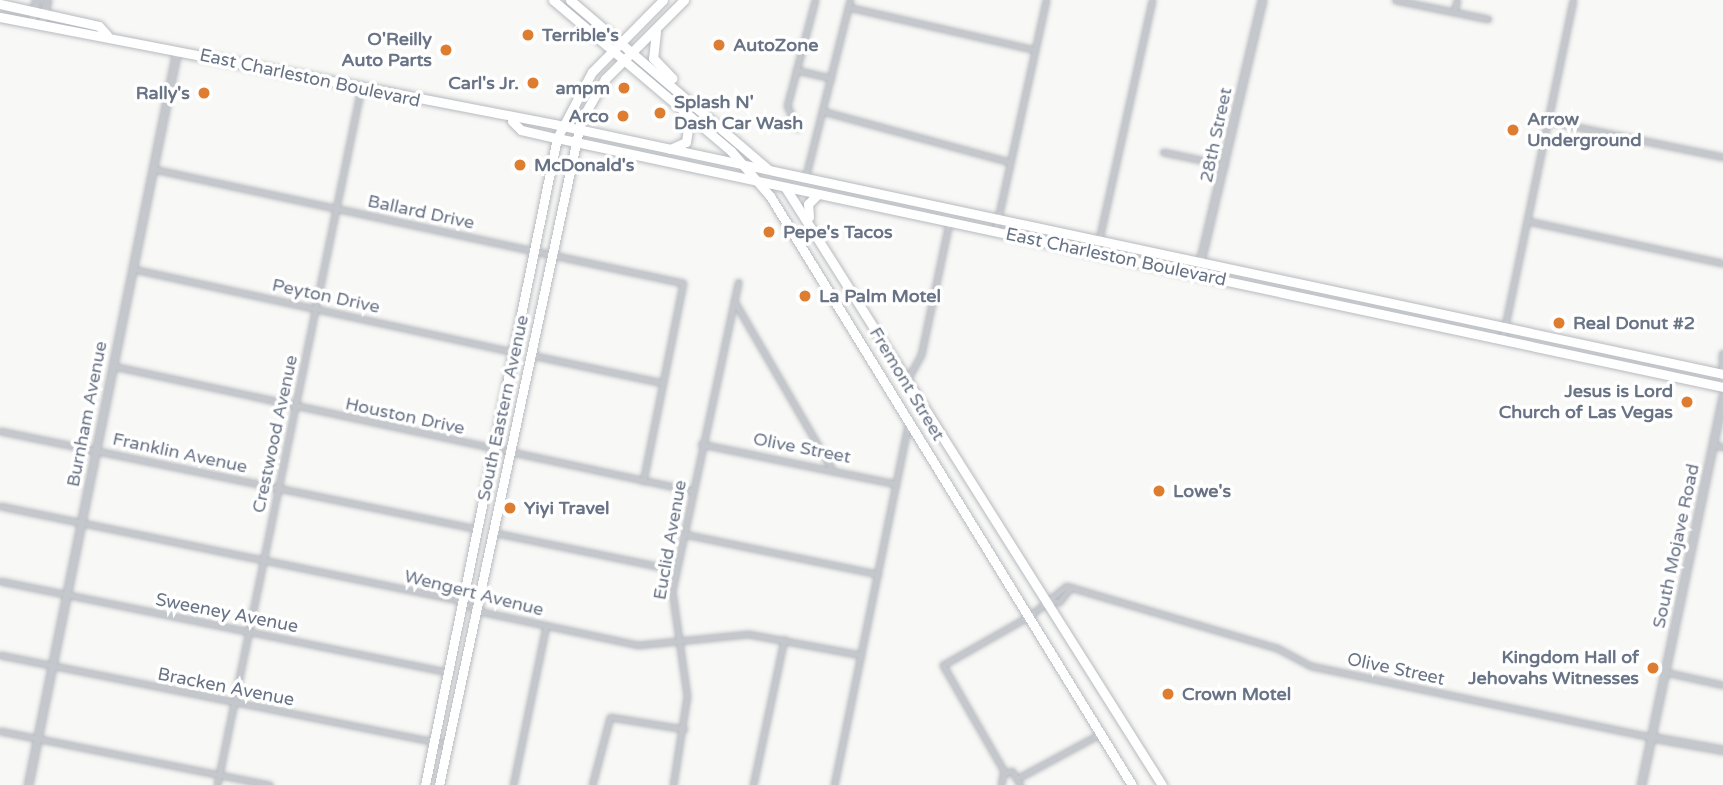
<!DOCTYPE html>
<style>
body{margin:0}
#map{position:relative;width:1723px;height:785px;overflow:hidden;background:#f8f8f6;font-family:"Varela Round",sans-serif}
div>[style]{position:absolute}
.roads{filter:drop-shadow(0 0 2px #b7babf) drop-shadow(0 0 2px #b7babf)}
.minor>*{height:5px;margin:-2.5px;padding:0 2.5px;transform-origin:2.5px;border-radius:2.5px;background:#c4c7cb}
.tertiary>*{height:7px;margin:-3.5px;padding:0 3.5px;transform-origin:3.5px;border-radius:3.5px;background:#c4c7cb}
.primary>*{height:9px;margin:-4.5px;padding:0 4.5px;transform-origin:4.5px;border-radius:4.5px;background:#fff}
.dots>*{width:19px;height:19px;translate:-50% -50%;box-sizing:border-box;border:4px solid #fff;border-radius:50%}
span{translate:-50% -50%;white-space:nowrap;text-align:center;line-height:1.15;-webkit-text-stroke:7px #fff;paint-order:stroke}
.poi-label{font-size:18px;color:#687386;font-weight:700}
.left{translate:0 -50%;text-align:left}
.right{translate:-100% -50%;text-align:right}
.street-label{font-size:18px;color:#687386}
</style>
<div id="map">
<div class="roads">
<div class="minor">
<div style="left:1395px;top:0;width:95px;rotate:11.5deg"></div>
<div style="left:848px;top:7px;width:192px;rotate:12.9deg"></div>
<div style="left:1454px;top:12px;width:12px;rotate:-76deg"></div>
<div style="left:796px;top:70px;width:36px;rotate:13deg"></div>
<div style="left:822px;top:111px;width:195px;rotate:15.2deg"></div>
<div style="left:1548px;top:121px;width:179px;rotate:11.6deg"></div>
<div style="left:797px;top:128px;width:24px;rotate:-114deg"></div>
<div style="left:787px;top:106px;width:110px;rotate:-75.2deg"></div>
<div style="left:1163px;top:152px;width:63px;rotate:11.8deg"></div>
<div style="left:153px;top:169px;width:542px;rotate:12.14deg"></div>
<div style="left:683px;top:283px;width:202px;rotate:101.4deg"></div>
<div style="left:805px;top:179px;width:185px;rotate:-75.9deg"></div>
<div style="left:1528px;top:221px;width:199px;rotate:12.2deg"></div>
<div style="left:995px;top:232px;width:238px;rotate:-77.6deg"></div>
<div style="left:1096px;top:253px;width:259px;rotate:-77.5deg"></div>
<div style="left:133px;top:269px;width:390px;rotate:12.3deg"></div>
<div style="left:734px;top:301px;width:197px;rotate:59.8deg"></div>
<div style="left:1502px;top:340px;width:347px;rotate:-78.2deg"></div>
<div style="left:531px;top:355px;width:135px;rotate:12deg"></div>
<div style="left:113px;top:366px;width:593px;rotate:12.16deg"></div>
<div style="left:907px;top:380px;width:29px;rotate:-61deg"></div>
<div style="left:921px;top:355px;width:136px;rotate:-78.1deg"></div>
<div style="left:0;top:431px;width:487px;rotate:11.6deg"></div>
<div style="left:701px;top:444px;width:199px;rotate:11.6deg"></div>
<div style="left:1713px;top:445px;width:10px;rotate:11deg"></div>
<div style="left:0;top:506px;width:463px;rotate:11.6deg"></div>
<div style="left:454px;top:599px;width:32px;rotate:24deg"></div>
<div style="left:483px;top:612px;width:158px;rotate:12deg"></div>
<div style="left:638px;top:645px;width:111px;rotate:-5.7deg"></div>
<div style="left:748px;top:634px;width:115px;rotate:10.5deg"></div>
<div style="left:491px;top:532px;width:189px;rotate:11.6deg"></div>
<div style="left:684px;top:534px;width:198px;rotate:11.7deg"></div>
<div style="left:0;top:581px;width:457px;rotate:11.5deg"></div>
<div style="left:1050px;top:601px;width:9px;rotate:6deg"></div>
<div style="left:1059px;top:602px;width:19px;rotate:-51deg"></div>
<div style="left:0;top:655px;width:456px;rotate:11.3deg"></div>
<div style="left:1665px;top:672px;width:59px;rotate:12.6deg"></div>
<div style="left:0;top:731px;width:275px;rotate:11.3deg"></div>
<div style="left:1005px;top:773px;width:125px;rotate:-119.9deg"></div>
<div style="left:943px;top:665px;width:101px;rotate:-29.6deg"></div>
<div style="left:1031px;top:615px;width:45px;rotate:-39.6deg"></div>
<div style="left:1066px;top:586px;width:220px;rotate:16.4deg"></div>
<div style="left:1277px;top:648px;width:38px;rotate:28deg"></div>
<div style="left:1311px;top:666px;width:347px;rotate:11.8deg"></div>
<div style="left:1020px;top:777px;width:91px;rotate:-28.3deg"></div>
<div style="left:217px;top:785px;width:712px;rotate:-78.33deg"></div>
<div style="left:513px;top:785px;width:162px;rotate:-78.3deg"></div>
<div style="left:592px;top:785px;width:70px;rotate:-75.2deg"></div>
<div style="left:610px;top:717px;width:75px;rotate:9.2deg"></div>
<div style="left:673px;top:785px;width:90px;rotate:-81.1deg"></div>
<div style="left:687px;top:696px;width:106px;rotate:-98.1deg"></div>
<div style="left:672px;top:591px;width:316px;rotate:-77.9deg"></div>
<div style="left:753px;top:785px;width:149px;rotate:-78deg"></div>
<div style="left:834px;top:785px;width:369px;rotate:-78.4deg"></div>
<div style="left:1001px;top:785px;width:11px;rotate:-80deg"></div>
<div style="left:1003px;top:774px;width:9px;rotate:-18deg"></div>
<div style="left:1012px;top:771px;width:16px;rotate:60deg"></div>
</div>
<div class="tertiary">
<div style="left:31px;top:24px;width:25px;rotate:-78deg"></div>
<div style="left:41px;top:26px;width:27px;rotate:-77deg"></div>
<div style="left:1197px;top:275px;width:283px;rotate:-76.7deg"></div>
<div style="left:1723px;top:354px;width:15px;rotate:90deg"></div>
<div style="left:1651px;top:737px;width:73px;rotate:10.2deg"></div>
<div style="left:28px;top:785px;width:750px;rotate:-78.54deg"></div>
<div style="left:1641px;top:785px;width:398px;rotate:-78.1deg"></div>
</div>
<div class="primary">
<div style="left:553px;top:0;width:233px;rotate:40.3deg"></div>
<div style="left:731px;top:151px;width:60px;rotate:49.1deg"></div>
<div style="left:770px;top:196px;width:691px;rotate:58.43deg"></div>
<div style="left:570px;top:0;width:260px;rotate:40.5deg"></div>
<div style="left:0;top:4px;width:101px;rotate:12.5deg"></div>
<div style="left:99px;top:26px;width:12px;rotate:48deg"></div>
<div style="left:0;top:17px;width:564px;rotate:10.93deg"></div>
<div style="left:554px;top:124px;width:1195px;rotate:12.07deg"></div>
<div style="left:656px;top:31px;width:27px;rotate:96deg"></div>
<div style="left:653px;top:58px;width:28px;rotate:46deg"></div>
<div style="left:512px;top:121px;width:13px;rotate:45deg"></div>
<div style="left:521px;top:130px;width:37px;rotate:13deg"></div>
<div style="left:557px;top:138px;width:1192px;rotate:12.05deg"></div>
<div style="left:670px;top:149px;width:17px;rotate:-24deg"></div>
<div style="left:686px;top:142px;width:25px;rotate:-81deg"></div>
<div style="left:785px;top:187px;width:707px;rotate:57.77deg"></div>
<div style="left:809px;top:217px;width:13px;rotate:-94deg"></div>
<div style="left:808px;top:204px;width:14px;rotate:-45deg"></div>
<div style="left:425px;top:785px;width:660px;rotate:-78.47deg"></div>
<div style="left:557px;top:138px;width:75px;rotate:-62.1deg"></div>
<div style="left:592px;top:72px;width:101px;rotate:-45.4deg"></div>
<div style="left:439px;top:785px;width:680px;rotate:-77.95deg"></div>
<div style="left:581px;top:120px;width:48px;rotate:-59.7deg"></div>
<div style="left:605px;top:79px;width:112px;rotate:-45deg"></div>
</div>
</div>
<div class="dots">
<div style="left:528px;top:35px;background:#de7d30"></div>
<div style="left:719px;top:45px;background:#de7d30"></div>
<div style="left:446px;top:50px;background:#de7d30"></div>
<div style="left:533px;top:83px;background:#de7d30"></div>
<div style="left:624px;top:88px;background:#de7d30"></div>
<div style="left:204px;top:93px;background:#de7d30"></div>
<div style="left:660px;top:113px;background:#de7d30"></div>
<div style="left:623px;top:116px;background:#de7d30"></div>
<div style="left:1513px;top:130px;background:#de7d30"></div>
<div style="left:520px;top:165px;background:#de7d30"></div>
<div style="left:769px;top:232px;background:#de7d30"></div>
<div style="left:805px;top:296px;background:#de7d30"></div>
<div style="left:1559px;top:323px;background:#de7d30"></div>
<div style="left:1687px;top:402px;background:#de7d30"></div>
<div style="left:1159px;top:491px;background:#de7d30"></div>
<div style="left:510px;top:508px;background:#de7d30"></div>
<div style="left:1653px;top:668px;background:#de7d30"></div>
<div style="left:1168px;top:694px;background:#de7d30"></div>
</div>
<div class="poi-label">
<span class="left" style="left:542px;top:35px">Terrible's</span>
<span class="right" style="left:432px;top:50px">O'Reilly<br>Auto Parts</span>
<span class="left" style="left:733px;top:45px">AutoZone</span>
<span class="right" style="left:519px;top:83px">Carl's Jr.</span>
<span class="right" style="left:610px;top:88px">ampm</span>
<span class="right" style="left:190px;top:93px">Rally's</span>
<span class="left" style="left:674px;top:113px">Splash N'<br>Dash Car Wash</span>
<span class="right" style="left:609px;top:116px">Arco</span>
<span class="left" style="left:1527px;top:130px">Arrow<br>Underground</span>
<span class="left" style="left:534px;top:165px">McDonald's</span>
<span class="left" style="left:783px;top:232px">Pepe's Tacos</span>
<span class="left" style="left:819px;top:296px">La Palm Motel</span>
<span class="left" style="left:1573px;top:323px">Real Donut #2</span>
<span class="right" style="left:1673px;top:402px">Jesus is Lord<br>Church of Las Vegas</span>
<span class="left" style="left:1173px;top:491px">Lowe's</span>
<span class="left" style="left:524px;top:508px">Yiyi Travel</span>
<span class="right" style="left:1639px;top:668px">Kingdom Hall of<br>Jehovahs Witnesses</span>
<span class="left" style="left:1182px;top:694px">Crown Motel</span>
</div>
<div class="street-label">
<span style="left:310px;top:78px;rotate:12deg">East Charleston Boulevard</span>
<span style="left:1216px;top:135px;rotate:-78deg">28th Street</span>
<span style="left:421px;top:212px;rotate:12deg">Ballard Drive</span>
<span style="left:1116px;top:257px;rotate:12deg">East Charleston Boulevard</span>
<span style="left:326px;top:296px;rotate:12deg">Peyton Drive</span>
<span style="left:907px;top:384px;rotate:59deg">Fremont Street</span>
<span style="left:503px;top:408px;rotate:-78deg">South Eastern Avenue</span>
<span style="left:87px;top:414px;rotate:-79deg">Burnham Avenue</span>
<span style="left:405px;top:416px;rotate:12deg">Houston Drive</span>
<span style="left:275px;top:434px;rotate:-78deg">Crestwood Avenue</span>
<span style="left:802px;top:448px;rotate:11deg">Olive Street</span>
<span style="left:180px;top:453px;rotate:12deg">Franklin Avenue</span>
<span style="left:670px;top:540px;rotate:-80deg">Euclid Avenue</span>
<span style="left:1676px;top:546px;rotate:-78deg">South Mojave Road</span>
<span style="left:474px;top:593px;rotate:14deg">Wengert Avenue</span>
<span style="left:227px;top:613px;rotate:11deg">Sweeney Avenue</span>
<span style="left:1396px;top:669px;rotate:12deg">Olive Street</span>
<span style="left:226px;top:687px;rotate:11deg">Bracken Avenue</span>
</div>
</div>
